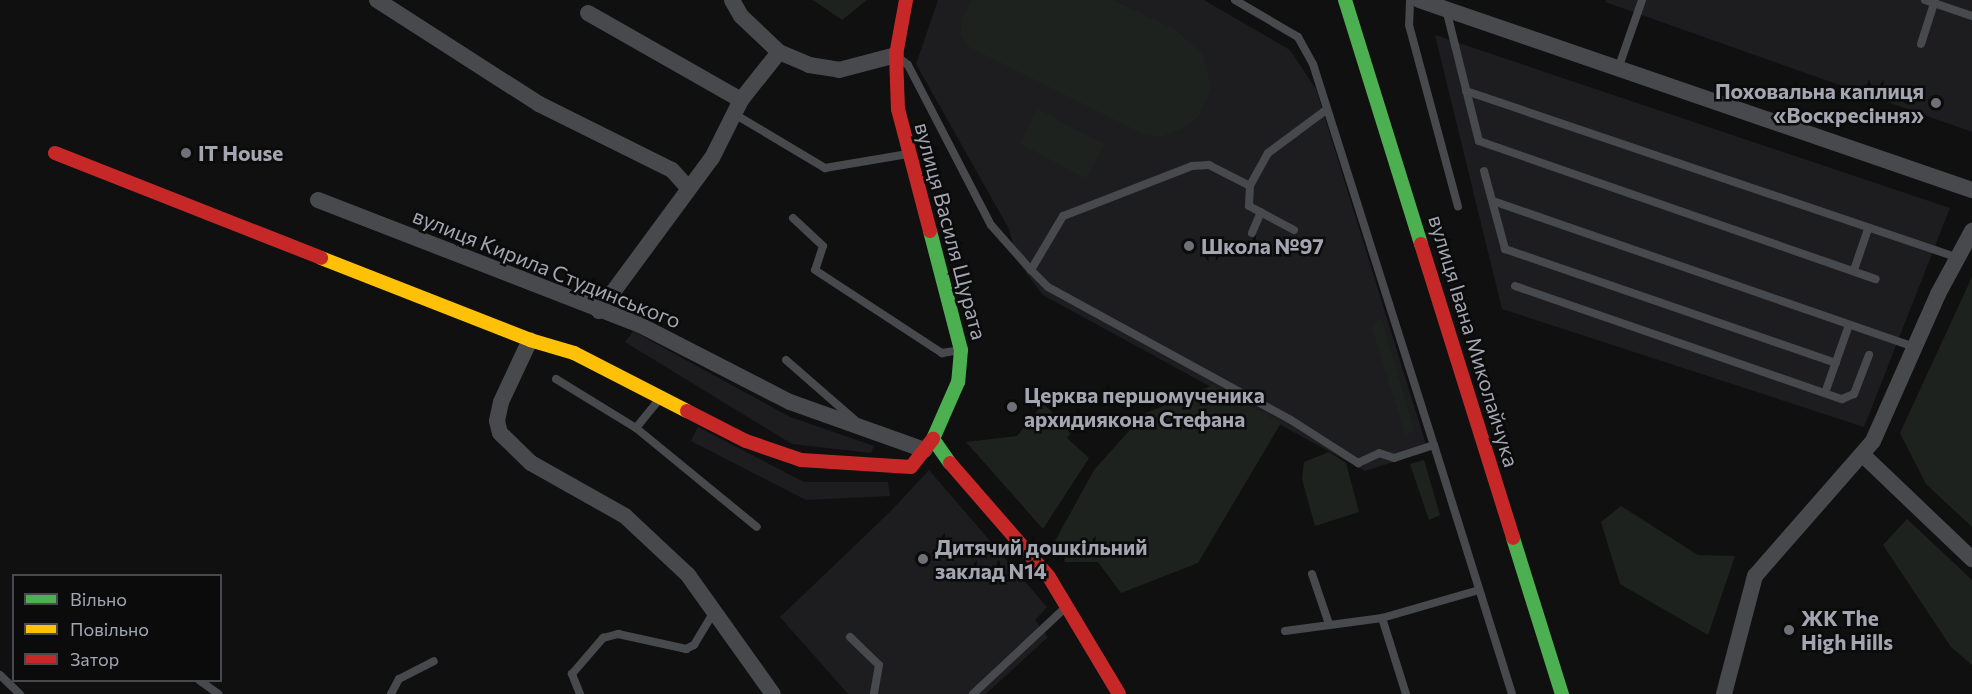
<!DOCTYPE html>
<meta charset="utf-8">
<style>
body{margin:0}
#map{position:relative;width:1972px;height:694px;overflow:hidden;background:#101011;font-family:Commissioner,sans-serif}
div>[style]{position:absolute}
.built>*{inset:0;background:#1d1d1f}
.green>*{inset:0;background:#1d221e;transform-origin:0 0}
.lane>*{height:8px;margin:-4px;padding:0 4px;transform-origin:4px;border-radius:4px;background:#48494c}
.street>*{height:16px;margin:-8px;padding:0 8px;transform-origin:8px;border-radius:8px;background:#48494c}
.fast>*{height:14px;margin:-7px;padding:0 7px;transform-origin:7px;border-radius:7px;background:#4caf50}
.slow>*{height:14px;margin:-7px;padding:0 7px;transform-origin:7px;border-radius:7px;background:#ffc107}
.jam>*{height:14px;margin:-7px;padding:0 7px;transform-origin:7px;border-radius:7px;background:#c62828}
.dots>*{width:16px;height:16px;translate:-50% -50%;box-sizing:border-box;border:3px solid #0b0b0c;border-radius:50%}
span{translate:-50% -50%;white-space:nowrap;text-align:center;line-height:1.15;-webkit-text-stroke:5px #0b0b0c;paint-order:stroke}
.poi-label{font-size:21px;color:#a3a5b0;font-weight:700}
.right{translate:-100% -50%;text-align:right}
.left{translate:0 -50%;text-align:left}
.street-label{font-size:21px;color:#a3a5b0}
.legend{position:absolute;left:12px;top:574px;width:210px;height:108px;box-sizing:border-box;background:#0b0b0c;border:2px solid #48494e;margin:0;padding:8px 10px;list-style:none;font-size:18px;color:#a3a5b0}
.legend li{display:flex;align-items:center;gap:12px;height:30px}
.legend b{width:30px;border:2px solid #48494e}
</style>
<div id="map">
<div class="built">
<div style="clip-path:polygon(938px 0,1204px 0,1290px 50px,1316px 89px,1428px 451px,1365px 471px,1043px 295px,1018px 262px,1009px 229px,916px 64px)"></div>
<div style="clip-path:polygon(1606px 0,1972px 0,1972px 132px,1605px 2px)"></div>
<div style="clip-path:polygon(1435px 35px,1950px 208px,1864px 427px,1502px 309px)"></div>
<div style="clip-path:polygon(633px 331px,790px 417px,874px 446px,871px 453px,792px 444px,625px 342px)"></div>
<div style="clip-path:polygon(698px 427px,804px 482px,888px 482px,890px 496px,806px 500px,691px 441px)"></div>
<div style="clip-path:polygon(929px 470px,1047px 607px,1035px 620px,1048px 637px,986px 694px,848px 694px,780px 617px,892px 510px)"></div>
</div>
<div class="green">
<div style="clip-path:polygon(813px 0,867px 0,842px 20px)"></div>
<div style="clip-path:polygon(971px 0,1114px 0,1174px 29px,1203px 54px,1211px 86px,1207px 101px,1198px 117px,1179px 130px,1161px 137px,1141px 133px,969px 47px,960px 34px,962px 19px)"></div>
<div style="left:1038px;top:109px;width:75px;height:39px;rotate:28deg"></div>
<div style="clip-path:polygon(1972px 277px,1972px 527px,1926px 484px,1900px 433px)"></div>
<div style="clip-path:polygon(1381px 317px,1414px 431px,1405px 435px,1372px 328px)"></div>
<div style="clip-path:polygon(1213px 385px,1281px 423px,1198px 563px,1121px 593px,1098px 562px,1065px 562px,1055px 541px,1094px 470px,1144px 414px)"></div>
<div style="clip-path:polygon(1043px 404px,1073px 430px,1067px 438px,1089px 458px,1043px 529px,966px 442px,1017px 436px)"></div>
<div style="clip-path:polygon(1329px 452px,1346px 463px,1359px 512px,1315px 526px,1302px 479px,1304px 462px)"></div>
<div style="clip-path:polygon(1424px 460px,1440px 515px,1429px 520px,1410px 464px)"></div>
<div style="clip-path:polygon(1621px 506px,1698px 555px,1735px 556px,1708px 635px,1620px 584px,1601px 522px)"></div>
<div style="clip-path:polygon(1907px 519px,1972px 580px,1972px 665px,1951px 647px,1883px 545px)"></div>
</div>
<div class="lane">
<div style="left:1235px;top:0;width:73px;rotate:30.4deg"></div>
<div style="left:1298px;top:37px;width:31px;rotate:61deg"></div>
<div style="left:1313px;top:64px;width:400px;rotate:72.4deg"></div>
<div style="left:1410px;top:0;width:25px;rotate:92deg"></div>
<div style="left:1409px;top:25px;width:188px;rotate:74.9deg"></div>
<div style="left:1925px;top:0;width:50px;rotate:18.8deg"></div>
<div style="left:1446px;top:9px;width:136px;rotate:76deg"></div>
<div style="left:1479px;top:141px;width:420px;rotate:19.2deg"></div>
<div style="left:1921px;top:44px;width:46px;rotate:-72.3deg"></div>
<div style="left:899px;top:58px;width:11px;rotate:38deg"></div>
<div style="left:908px;top:65px;width:180px;rotate:62.6deg"></div>
<div style="left:991px;top:225px;width:60px;rotate:48.4deg"></div>
<div style="left:1618px;top:69px;width:73px;rotate:-70.8deg"></div>
<div style="left:1466px;top:91px;width:517px;rotate:18.72deg"></div>
<div style="left:1326px;top:110px;width:72px;rotate:143.4deg"></div>
<div style="left:1268px;top:153px;width:38px;rotate:119deg"></div>
<div style="left:1250px;top:186px;width:46px;rotate:-152.9deg"></div>
<div style="left:1209px;top:165px;width:17px;rotate:177deg"></div>
<div style="left:1192px;top:166px;width:138px;rotate:158.8deg"></div>
<div style="left:1063px;top:216px;width:63px;rotate:120.7deg"></div>
<div style="left:1031px;top:270px;width:24px;rotate:45deg"></div>
<div style="left:1048px;top:287px;width:277px;rotate:28.7deg"></div>
<div style="left:1291px;top:420px;width:80px;rotate:32.7deg"></div>
<div style="left:1358px;top:463px;width:23px;rotate:-25deg"></div>
<div style="left:1379px;top:453px;width:16px;rotate:18deg"></div>
<div style="left:1394px;top:458px;width:42px;rotate:-18deg"></div>
<div style="left:1434px;top:445px;width:261px;rotate:72.6deg"></div>
<div style="left:736px;top:115px;width:104px;rotate:30.8deg"></div>
<div style="left:825px;top:168px;width:84px;rotate:-9.6deg"></div>
<div style="left:1484px;top:171px;width:81px;rotate:74.9deg"></div>
<div style="left:1505px;top:249px;width:350px;rotate:19deg"></div>
<div style="left:1250px;top:186px;width:20px;rotate:93deg"></div>
<div style="left:1249px;top:206px;width:51px;rotate:28.1deg"></div>
<div style="left:1493px;top:201px;width:446px;rotate:19.1deg"></div>
<div style="left:793px;top:218px;width:41px;rotate:43deg"></div>
<div style="left:823px;top:246px;width:25px;rotate:108deg"></div>
<div style="left:815px;top:270px;width:152px;rotate:33.2deg"></div>
<div style="left:942px;top:353px;width:19px;rotate:-9deg"></div>
<div style="left:1252px;top:233px;width:23px;rotate:-67deg"></div>
<div style="left:1854px;top:270px;width:43px;rotate:-71.1deg"></div>
<div style="left:1515px;top:286px;width:346px;rotate:19.1deg"></div>
<div style="left:1842px;top:399px;width:13px;rotate:-23deg"></div>
<div style="left:1854px;top:394px;width:42px;rotate:-69deg"></div>
<div style="left:786px;top:360px;width:93px;rotate:41.1deg"></div>
<div style="left:556px;top:379px;width:94px;rotate:31.5deg"></div>
<div style="left:636px;top:428px;width:156px;rotate:39.3deg"></div>
<div style="left:1825px;top:393px;width:72px;rotate:-70.6deg"></div>
<div style="left:636px;top:428px;width:38px;rotate:-51deg"></div>
<div style="left:1312px;top:574px;width:53px;rotate:71.2deg"></div>
<div style="left:1285px;top:631px;width:98px;rotate:-7.6deg"></div>
<div style="left:850px;top:637px;width:40px;rotate:44deg"></div>
<div style="left:879px;top:665px;width:29px;rotate:100deg"></div>
<div style="left:0;top:675px;width:28px;rotate:44deg"></div>
<div style="left:199px;top:680px;width:24px;rotate:36deg"></div>
<div style="left:391px;top:694px;width:17px;rotate:-62deg"></div>
<div style="left:399px;top:679px;width:39px;rotate:-27deg"></div>
<div style="left:580px;top:694px;width:22px;rotate:-112deg"></div>
<div style="left:572px;top:674px;width:48px;rotate:-49.3deg"></div>
<div style="left:603px;top:638px;width:16px;rotate:-15deg"></div>
<div style="left:618px;top:634px;width:70px;rotate:12.4deg"></div>
<div style="left:686px;top:649px;width:9px;rotate:-27deg"></div>
<div style="left:694px;top:645px;width:41px;rotate:-59deg"></div>
<div style="left:973px;top:694px;width:127px;rotate:-43.1deg"></div>
<div style="left:1406px;top:694px;width:80px;rotate:-107.5deg"></div>
<div style="left:1382px;top:618px;width:101px;rotate:-16.1deg"></div>
</div>
<div class="street">
<div style="left:377px;top:0;width:193px;rotate:32.7deg"></div>
<div style="left:539px;top:104px;width:148px;rotate:26.4deg"></div>
<div style="left:672px;top:170px;width:25px;rotate:48deg"></div>
<div style="left:732px;top:0;width:18px;rotate:61deg"></div>
<div style="left:741px;top:16px;width:52px;rotate:43.5deg"></div>
<div style="left:779px;top:52px;width:33px;rotate:23deg"></div>
<div style="left:809px;top:65px;width:30px;rotate:9deg"></div>
<div style="left:839px;top:70px;width:59px;rotate:-14.7deg"></div>
<div style="left:1419px;top:0;width:585px;rotate:18.96deg"></div>
<div style="left:588px;top:13px;width:176px;rotate:29.6deg"></div>
<div style="left:318px;top:200px;width:345px;rotate:21.2deg"></div>
<div style="left:640px;top:325px;width:169px;rotate:27.2deg"></div>
<div style="left:790px;top:402px;width:143px;rotate:19.6deg"></div>
<div style="left:599px;top:311px;width:190px;rotate:-53.6deg"></div>
<div style="left:712px;top:158px;width:65px;rotate:-63.4deg"></div>
<div style="left:741px;top:100px;width:61px;rotate:-51.6deg"></div>
<div style="left:530px;top:340px;width:68px;rotate:115.1deg"></div>
<div style="left:501px;top:402px;width:19px;rotate:102deg"></div>
<div style="left:497px;top:421px;width:12px;rotate:76deg"></div>
<div style="left:500px;top:433px;width:43px;rotate:44.1deg"></div>
<div style="left:531px;top:463px;width:108px;rotate:29.4deg"></div>
<div style="left:625px;top:516px;width:86px;rotate:43.1deg"></div>
<div style="left:688px;top:575px;width:146px;rotate:54.5deg"></div>
<div style="left:1863px;top:455px;width:151px;rotate:43.7deg"></div>
<div style="left:1724px;top:694px;width:122px;rotate:-75.3deg"></div>
<div style="left:1755px;top:576px;width:179px;rotate:-48.8deg"></div>
<div style="left:1873px;top:441px;width:161px;rotate:-66.1deg"></div>
<div style="left:1938px;top:294px;width:72px;rotate:-61.6deg"></div>
</div>
<div class="fast">
<div style="left:1345px;top:0;width:256px;rotate:72.7deg"></div>
<div style="left:930px;top:231px;width:123px;rotate:75.4deg"></div>
<div style="left:961px;top:350px;width:32px;rotate:95deg"></div>
<div style="left:958px;top:382px;width:62px;rotate:113.7deg"></div>
<div style="left:933px;top:439px;width:29px;rotate:55deg"></div>
<div style="left:1513px;top:538px;width:164px;rotate:72.6deg"></div>
</div>
<div class="slow">
<div style="left:321px;top:258px;width:225px;rotate:21.4deg"></div>
<div style="left:530px;top:340px;width:46px;rotate:16.5deg"></div>
<div style="left:574px;top:353px;width:127px;rotate:27.2deg"></div>
</div>
<div class="jam">
<div style="left:906px;top:0;width:56px;rotate:100.3deg"></div>
<div style="left:896px;top:55px;width:54px;rotate:87.9deg"></div>
<div style="left:898px;top:109px;width:126px;rotate:75.3deg"></div>
<div style="left:55px;top:153px;width:286px;rotate:21.5deg"></div>
<div style="left:1421px;top:244px;width:308px;rotate:72.6deg"></div>
<div style="left:687px;top:411px;width:66px;rotate:27deg"></div>
<div style="left:746px;top:441px;width:58px;rotate:19.1deg"></div>
<div style="left:801px;top:460px;width:110px;rotate:3.6deg"></div>
<div style="left:911px;top:467px;width:36px;rotate:-52deg"></div>
<div style="left:950px;top:463px;width:151px;rotate:49deg"></div>
<div style="left:1049px;top:577px;width:136px;rotate:59.1deg"></div>
</div>
<div class="dots">
<div style="left:1936px;top:103px;background:#707178"></div>
<div style="left:186px;top:153px;background:#707178"></div>
<div style="left:1189px;top:246px;background:#707178"></div>
<div style="left:1012px;top:407px;background:#707178"></div>
<div style="left:923px;top:559px;background:#707178"></div>
<div style="left:1789px;top:630px;background:#707178"></div>
</div>
<div class="poi-label">
<span class="right" style="left:1924px;top:103px">Поховальна каплиця<br>«Воскресіння»</span>
<span class="left" style="left:198px;top:153px">IT House</span>
<span class="left" style="left:1201px;top:246px">Школа №97</span>
<span class="left" style="left:1024px;top:407px">Церква першомученика<br>архидиякона Стефана</span>
<span class="left" style="left:935px;top:559px">Дитячий дошкільний<br>заклад N14</span>
<span class="left" style="left:1801px;top:630px">ЖК The<br>High Hills</span>
</div>
<div class="street-label">
<span style="left:951px;top:231px;rotate:75deg">вулиця Василя Щурата</span>
<span style="left:547px;top:268px;rotate:22deg">вулиця Кирила Студинського</span>
<span style="left:1474px;top:341px;rotate:73deg">вулиця Івана Миколайчука</span>
</div>
<ul class="legend">
<li><b style="height:8px;background:#4caf50"></b>Вільно</li>
<li><b style="height:8px;background:#ffc107"></b>Повільно</li>
<li><b style="height:8px;background:#c62828"></b>Затор</li>
</ul>
</div>
